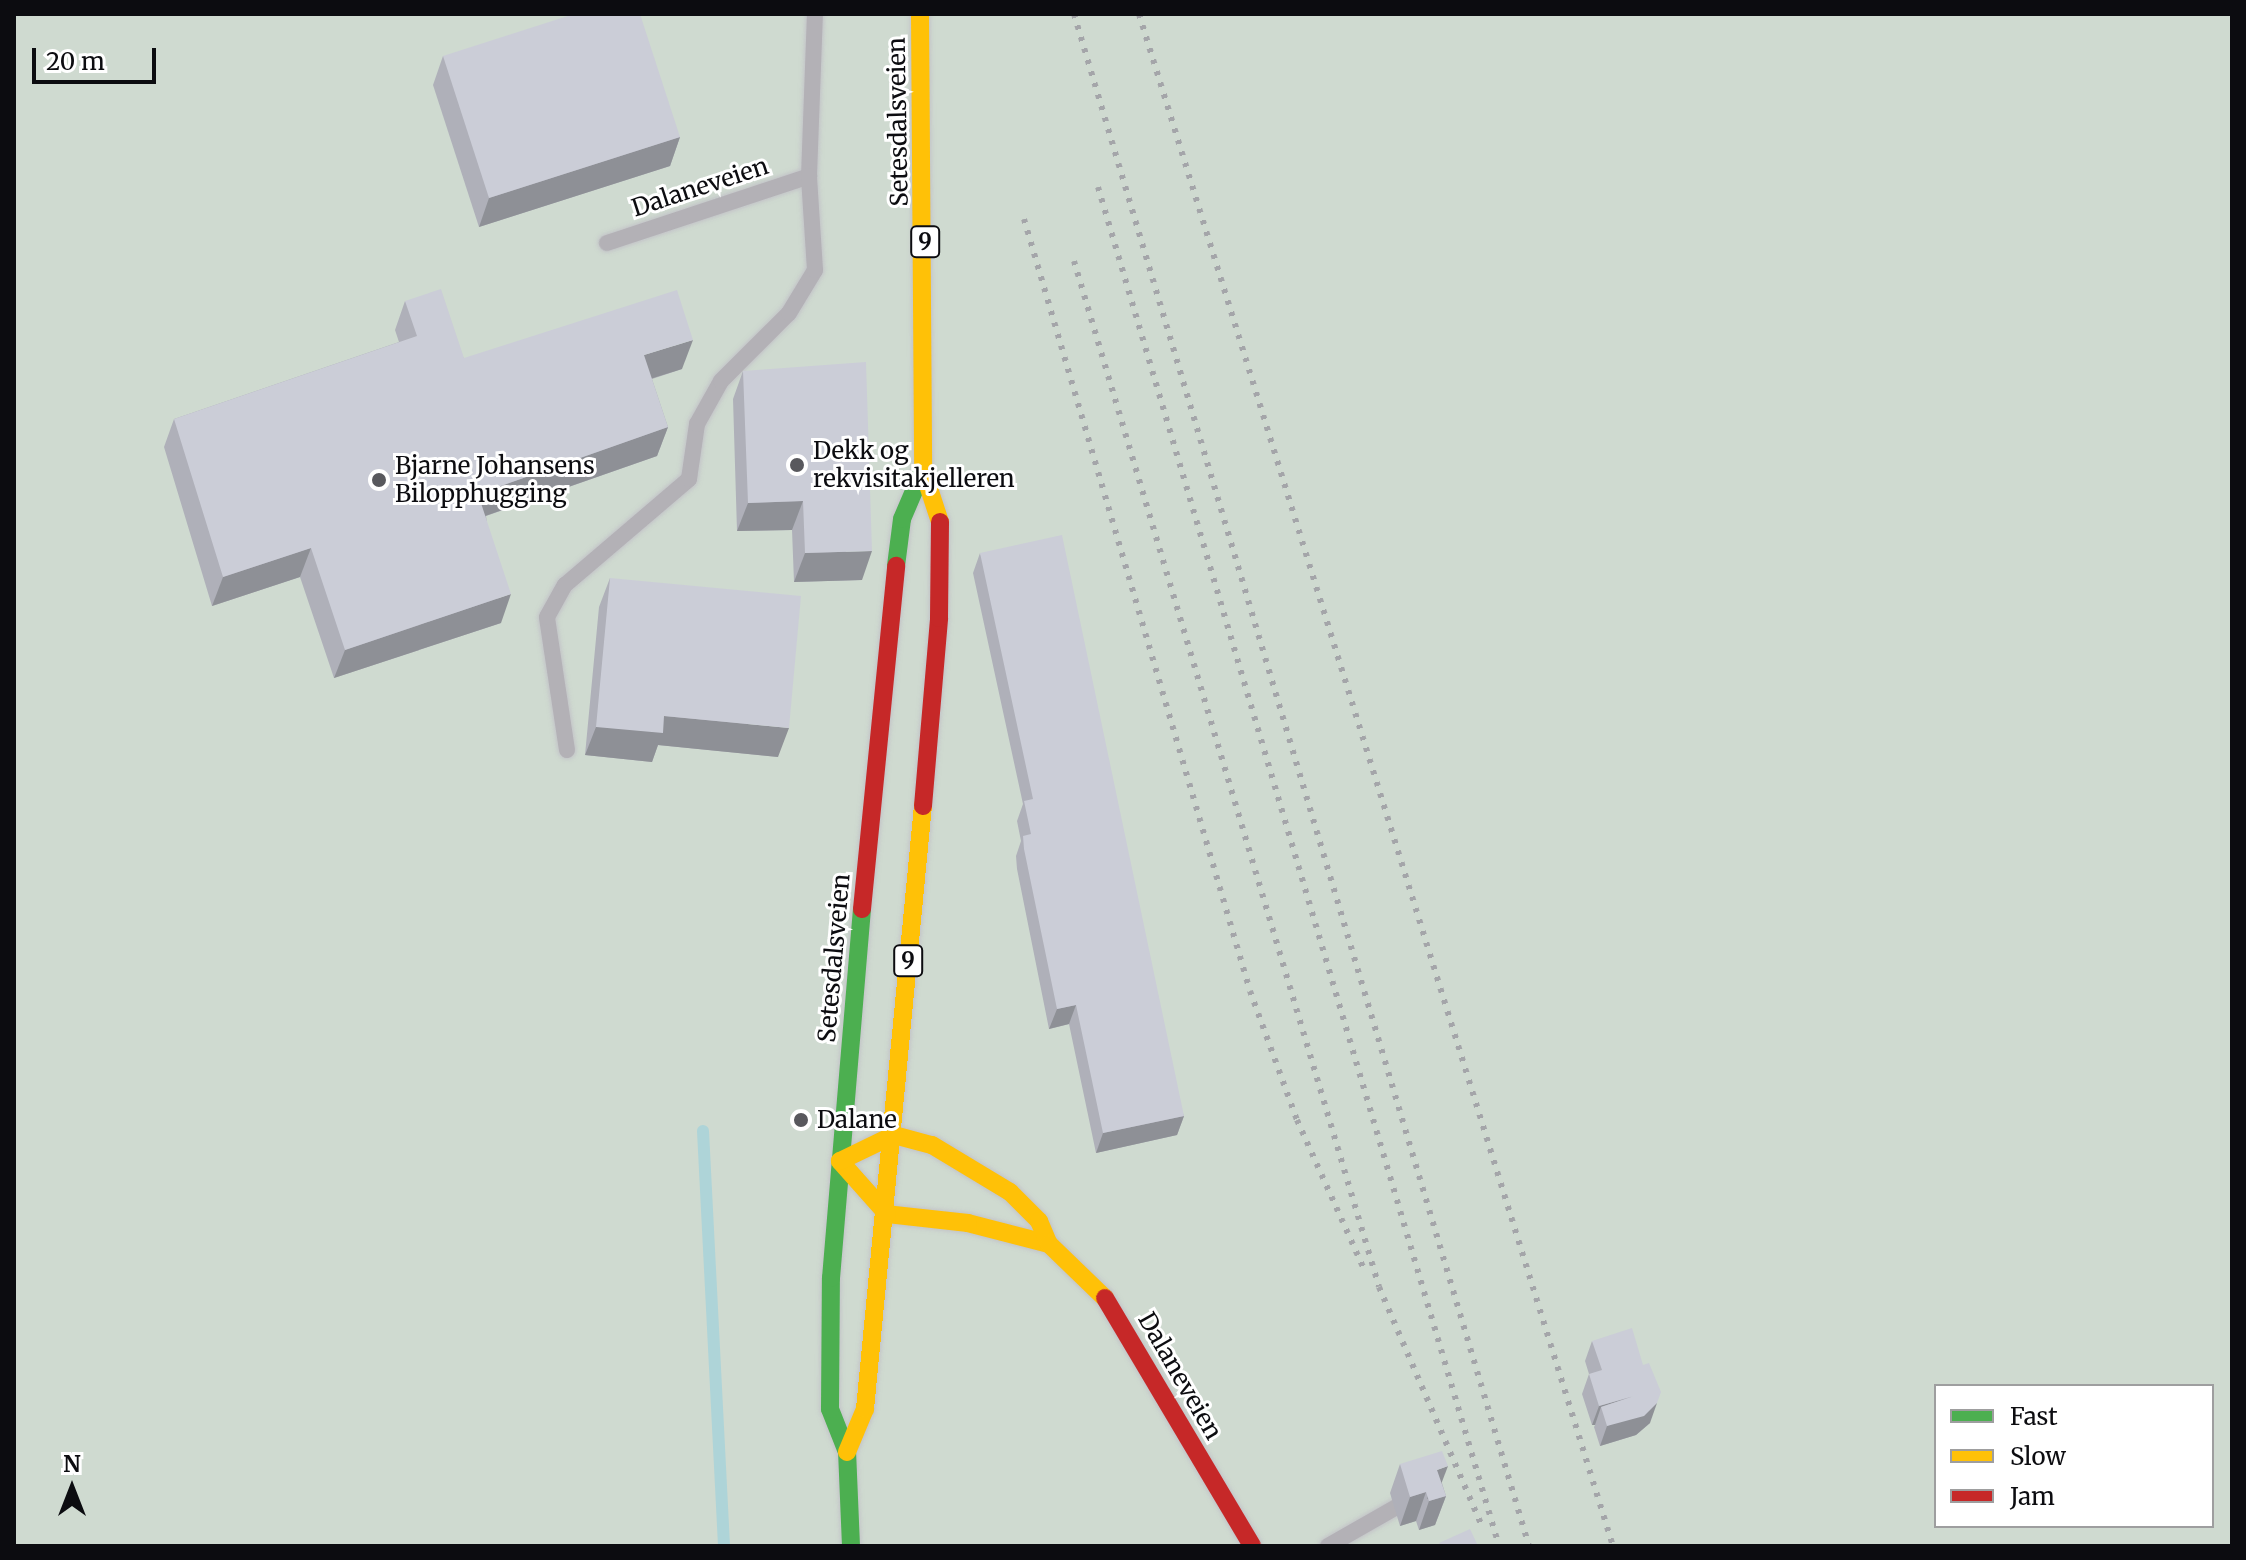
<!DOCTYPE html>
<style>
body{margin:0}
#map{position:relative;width:2246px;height:1560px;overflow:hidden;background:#e5e6ec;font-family:Merriweather,serif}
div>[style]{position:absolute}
.green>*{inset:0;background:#cfdad0}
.stream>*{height:12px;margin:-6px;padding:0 6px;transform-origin:6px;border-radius:6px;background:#aed4d8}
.roads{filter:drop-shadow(0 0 2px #c3c4c8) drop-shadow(0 0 2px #c3c4c8)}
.lane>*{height:16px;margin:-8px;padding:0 8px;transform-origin:8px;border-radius:8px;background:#b3b1b6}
.fast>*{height:18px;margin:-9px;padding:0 9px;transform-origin:9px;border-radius:9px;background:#4caf50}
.slow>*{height:18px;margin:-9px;padding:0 9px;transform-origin:9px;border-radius:9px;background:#ffc107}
.jam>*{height:18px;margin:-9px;padding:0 9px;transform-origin:9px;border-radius:9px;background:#c62828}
.rail>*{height:6px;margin-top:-3px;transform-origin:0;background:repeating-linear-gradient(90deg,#a4a5a9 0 4px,transparent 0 12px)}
.wall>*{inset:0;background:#afb0b9}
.shaded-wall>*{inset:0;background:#8e9096}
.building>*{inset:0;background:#cbcdd7}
.dots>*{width:22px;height:22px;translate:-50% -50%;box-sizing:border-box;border:4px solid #fff;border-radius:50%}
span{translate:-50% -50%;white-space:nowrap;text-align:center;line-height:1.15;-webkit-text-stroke:6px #fff;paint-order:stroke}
.shield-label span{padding:2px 6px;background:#fff;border:2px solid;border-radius:6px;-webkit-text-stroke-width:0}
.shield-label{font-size:22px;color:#0c0c10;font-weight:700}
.street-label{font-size:24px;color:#0c0c10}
.poi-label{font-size:24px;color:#0c0c10}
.left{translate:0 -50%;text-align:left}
.frame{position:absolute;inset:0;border:16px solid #0c0c10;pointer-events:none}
.legend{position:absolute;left:1934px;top:1384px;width:280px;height:144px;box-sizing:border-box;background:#fff;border:2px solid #9e9e9f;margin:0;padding:10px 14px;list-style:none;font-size:24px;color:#0c0c10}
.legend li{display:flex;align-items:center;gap:16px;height:40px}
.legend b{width:40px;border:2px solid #9e9e9f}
.north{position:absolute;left:32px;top:1448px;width:80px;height:80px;-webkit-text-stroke:6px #fff;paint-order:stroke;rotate:0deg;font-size:22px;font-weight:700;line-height:32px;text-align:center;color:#0c0c10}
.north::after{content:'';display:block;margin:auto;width:28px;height:36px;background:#0c0c10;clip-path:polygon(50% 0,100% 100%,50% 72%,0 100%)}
.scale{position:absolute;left:32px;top:48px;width:124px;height:36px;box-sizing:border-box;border:4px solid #0c0c10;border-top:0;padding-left:10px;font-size:24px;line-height:28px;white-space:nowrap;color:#0c0c10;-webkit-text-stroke:6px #fff;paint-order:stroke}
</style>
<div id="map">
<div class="green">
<div style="clip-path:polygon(evenodd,14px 14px,2232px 14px,2232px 1546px,14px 1546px,14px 14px,1936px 1386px,2212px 1386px,2212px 1526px,1936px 1526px,1936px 1386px)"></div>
</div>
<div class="stream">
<div style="left:703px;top:1131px;width:416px;rotate:87.1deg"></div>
</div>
<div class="roads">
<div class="lane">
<div style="left:607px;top:243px;width:213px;rotate:-18.3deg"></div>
<div style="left:809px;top:176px;width:162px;rotate:-87.9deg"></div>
<div style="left:567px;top:750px;width:134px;rotate:-98.6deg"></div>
<div style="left:547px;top:617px;width:37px;rotate:-61deg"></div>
<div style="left:565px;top:585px;width:163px;rotate:-40.5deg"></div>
<div style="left:689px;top:479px;width:56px;rotate:-81.7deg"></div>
<div style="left:697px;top:424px;width:49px;rotate:-60.8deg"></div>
<div style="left:721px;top:381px;width:96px;rotate:-45deg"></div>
<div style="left:789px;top:313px;width:50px;rotate:-58.8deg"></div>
<div style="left:815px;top:270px;width:94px;rotate:-93.7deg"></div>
<div style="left:1328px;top:1546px;width:97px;rotate:-29.7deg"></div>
</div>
<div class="fast">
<div style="left:896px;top:566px;width:47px;rotate:-82.7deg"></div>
<div style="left:902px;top:519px;width:53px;rotate:-66.8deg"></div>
<div style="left:851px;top:1546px;width:94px;rotate:-92.4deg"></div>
<div style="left:847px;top:1452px;width:46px;rotate:-111.6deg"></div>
<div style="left:830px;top:1409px;width:131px;rotate:-89.6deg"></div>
<div style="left:831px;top:1278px;width:370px;rotate:-85.2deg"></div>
</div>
<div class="slow">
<div style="left:920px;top:14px;width:456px;rotate:89.6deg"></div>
<div style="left:923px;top:470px;width:55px;rotate:71.9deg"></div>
<div style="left:1049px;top:1244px;width:84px;rotate:-165.5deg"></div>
<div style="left:968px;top:1223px;width:81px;rotate:-173.7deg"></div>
<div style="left:887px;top:1214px;width:71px;rotate:-131.6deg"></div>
<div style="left:840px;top:1161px;width:60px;rotate:-25.7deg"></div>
<div style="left:894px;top:1135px;width:39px;rotate:15deg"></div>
<div style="left:932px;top:1145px;width:91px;rotate:31.1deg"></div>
<div style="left:1010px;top:1192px;width:41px;rotate:45deg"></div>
<div style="left:1039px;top:1221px;width:25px;rotate:67deg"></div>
<div style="left:1049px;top:1244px;width:78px;rotate:44deg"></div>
<div style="left:847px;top:1452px;width:47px;rotate:-67.3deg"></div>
<div style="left:865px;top:1409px;width:606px;rotate:-84.51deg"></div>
</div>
<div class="jam">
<div style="left:923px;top:806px;width:189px;rotate:-85.1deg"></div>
<div style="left:939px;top:618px;width:96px;rotate:-89.4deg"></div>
<div style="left:862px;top:909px;width:345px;rotate:-84.3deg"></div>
<div style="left:1105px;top:1298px;width:288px;rotate:59.3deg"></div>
</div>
</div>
<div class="rail">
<div style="left:1074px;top:14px;width:1598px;rotate:73.46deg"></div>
<div style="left:1139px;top:14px;width:1604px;rotate:72.81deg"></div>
<div style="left:1098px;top:187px;width:1417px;rotate:73.56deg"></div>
<div style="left:1024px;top:219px;width:804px;rotate:73.68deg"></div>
<div style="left:1250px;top:991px;width:137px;rotate:70deg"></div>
<div style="left:1297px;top:1120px;width:163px;rotate:65.8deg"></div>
<div style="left:1074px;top:261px;width:1070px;rotate:73.44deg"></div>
<div style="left:1379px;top:1287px;width:258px;rotate:66.7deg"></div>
</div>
<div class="wall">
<div style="clip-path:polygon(443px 56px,680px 137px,670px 166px,479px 227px,433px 85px)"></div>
<div style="clip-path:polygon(405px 301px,464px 358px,682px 369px,652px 379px,668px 427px,657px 456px,486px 516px,501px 623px,334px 678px,300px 577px,212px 606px,164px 447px,174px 419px,399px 342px,395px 330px)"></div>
<div style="clip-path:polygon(743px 371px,862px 580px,794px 582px,792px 530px,737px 531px,733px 399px)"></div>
<div style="clip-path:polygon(980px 553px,1184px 1116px,1177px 1135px,1096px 1153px,1069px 1024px,1049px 1029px,1017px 869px,1016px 856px,1021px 841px,1017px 821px,1023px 804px,973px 573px)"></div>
<div style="clip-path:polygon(610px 578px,778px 757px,658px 745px,652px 762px,585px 755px,599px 607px)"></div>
<div style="clip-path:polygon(1592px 1341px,1650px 1423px,1636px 1435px,1600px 1446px,1594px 1427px,1595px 1425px,1592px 1425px,1582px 1394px,1589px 1374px,1585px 1361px)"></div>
<div style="clip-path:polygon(1400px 1464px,1442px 1483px,1446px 1496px,1435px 1525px,1419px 1530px,1416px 1521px,1400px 1526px,1390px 1493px)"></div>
</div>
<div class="shaded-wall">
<div style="clip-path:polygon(680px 137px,670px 166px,479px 227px,489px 198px)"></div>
<div style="clip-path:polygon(693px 340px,682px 369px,634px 384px,644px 355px)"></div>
<div style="clip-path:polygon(668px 427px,657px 456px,468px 522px,478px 494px)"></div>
<div style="clip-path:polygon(803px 501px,792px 530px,737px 531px,748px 503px)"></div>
<div style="clip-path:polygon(311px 548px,300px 577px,212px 606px,223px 577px)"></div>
<div style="clip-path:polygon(872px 551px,862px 580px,794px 582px,805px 553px)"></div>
<div style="clip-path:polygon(511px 594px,501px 623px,334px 678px,345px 650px)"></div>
<div style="clip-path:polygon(664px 716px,789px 728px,778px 757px,658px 745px,652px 762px,585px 755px,596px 727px)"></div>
<div style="clip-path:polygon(1076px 1005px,1069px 1024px,1049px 1029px,1057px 1009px)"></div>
<div style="clip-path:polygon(1184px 1116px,1177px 1135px,1096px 1153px,1103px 1133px)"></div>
<div style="clip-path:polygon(1634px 1396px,1601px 1407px,1595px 1425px,1592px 1425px,1599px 1406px)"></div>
<div style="clip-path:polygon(1657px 1403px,1650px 1423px,1636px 1435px,1600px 1446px,1607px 1426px)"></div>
<div style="clip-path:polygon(1448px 1466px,1437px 1495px,1427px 1499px,1437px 1470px)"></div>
<div style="clip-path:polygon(1426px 1492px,1416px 1521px,1400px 1526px,1410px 1497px)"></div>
<div style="clip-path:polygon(1446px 1496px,1435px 1525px,1419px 1530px,1429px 1501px)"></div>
</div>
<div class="building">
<div style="clip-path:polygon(574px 14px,640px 14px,680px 137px,489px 198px,443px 56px)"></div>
<div style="clip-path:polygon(441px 289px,464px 358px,677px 290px,693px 340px,644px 355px,668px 427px,478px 494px,511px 594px,345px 650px,311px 548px,223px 577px,174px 419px,417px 336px,405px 301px)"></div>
<div style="clip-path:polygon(866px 362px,872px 551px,805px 553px,803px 501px,748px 503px,743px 371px)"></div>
<div style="clip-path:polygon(1062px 535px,1184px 1116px,1103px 1133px,1076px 1005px,1057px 1009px,1024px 849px,1023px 836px,1031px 834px,1024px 801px,1033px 799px,980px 553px)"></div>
<div style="clip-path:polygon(610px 578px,801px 596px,789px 728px,664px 716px,663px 733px,596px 727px)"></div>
<div style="clip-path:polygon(1632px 1328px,1643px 1365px,1649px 1363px,1661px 1392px,1657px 1403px,1644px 1416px,1607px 1426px,1601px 1407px,1634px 1396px,1599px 1406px,1589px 1374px,1602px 1370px,1592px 1341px)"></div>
<div style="clip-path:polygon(1442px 1451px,1448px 1466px,1437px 1470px,1446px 1496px,1429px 1501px,1426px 1492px,1410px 1497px,1400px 1464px)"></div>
<div style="clip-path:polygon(1470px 1529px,1478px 1546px,1441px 1546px,1439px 1543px)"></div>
</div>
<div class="dots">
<div style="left:797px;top:465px;background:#58585d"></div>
<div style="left:379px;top:480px;background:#58585d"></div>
<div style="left:801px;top:1120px;background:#58585d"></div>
</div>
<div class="shield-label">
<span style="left:925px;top:242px">9</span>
<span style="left:908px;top:961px">9</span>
</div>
<div class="street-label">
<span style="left:898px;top:122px;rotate:-91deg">Setesdalsveien</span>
<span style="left:700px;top:187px;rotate:-18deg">Dalaneveien</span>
<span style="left:834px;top:958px;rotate:-85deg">Setesdalsveien</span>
<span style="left:1180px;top:1376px;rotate:60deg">Dalaneveien</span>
</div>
<div class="poi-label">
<span class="left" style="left:813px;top:465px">Dekk og<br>rekvisitakjelleren</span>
<span class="left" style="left:395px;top:480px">Bjarne Johansens<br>Bilopphugging</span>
<span class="left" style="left:817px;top:1120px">Dalane</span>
</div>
<div class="frame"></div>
<ul class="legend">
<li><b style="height:10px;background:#4caf50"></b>Fast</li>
<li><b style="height:10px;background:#ffc107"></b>Slow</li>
<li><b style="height:10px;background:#c62828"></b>Jam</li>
</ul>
<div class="north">N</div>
<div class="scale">20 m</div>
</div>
